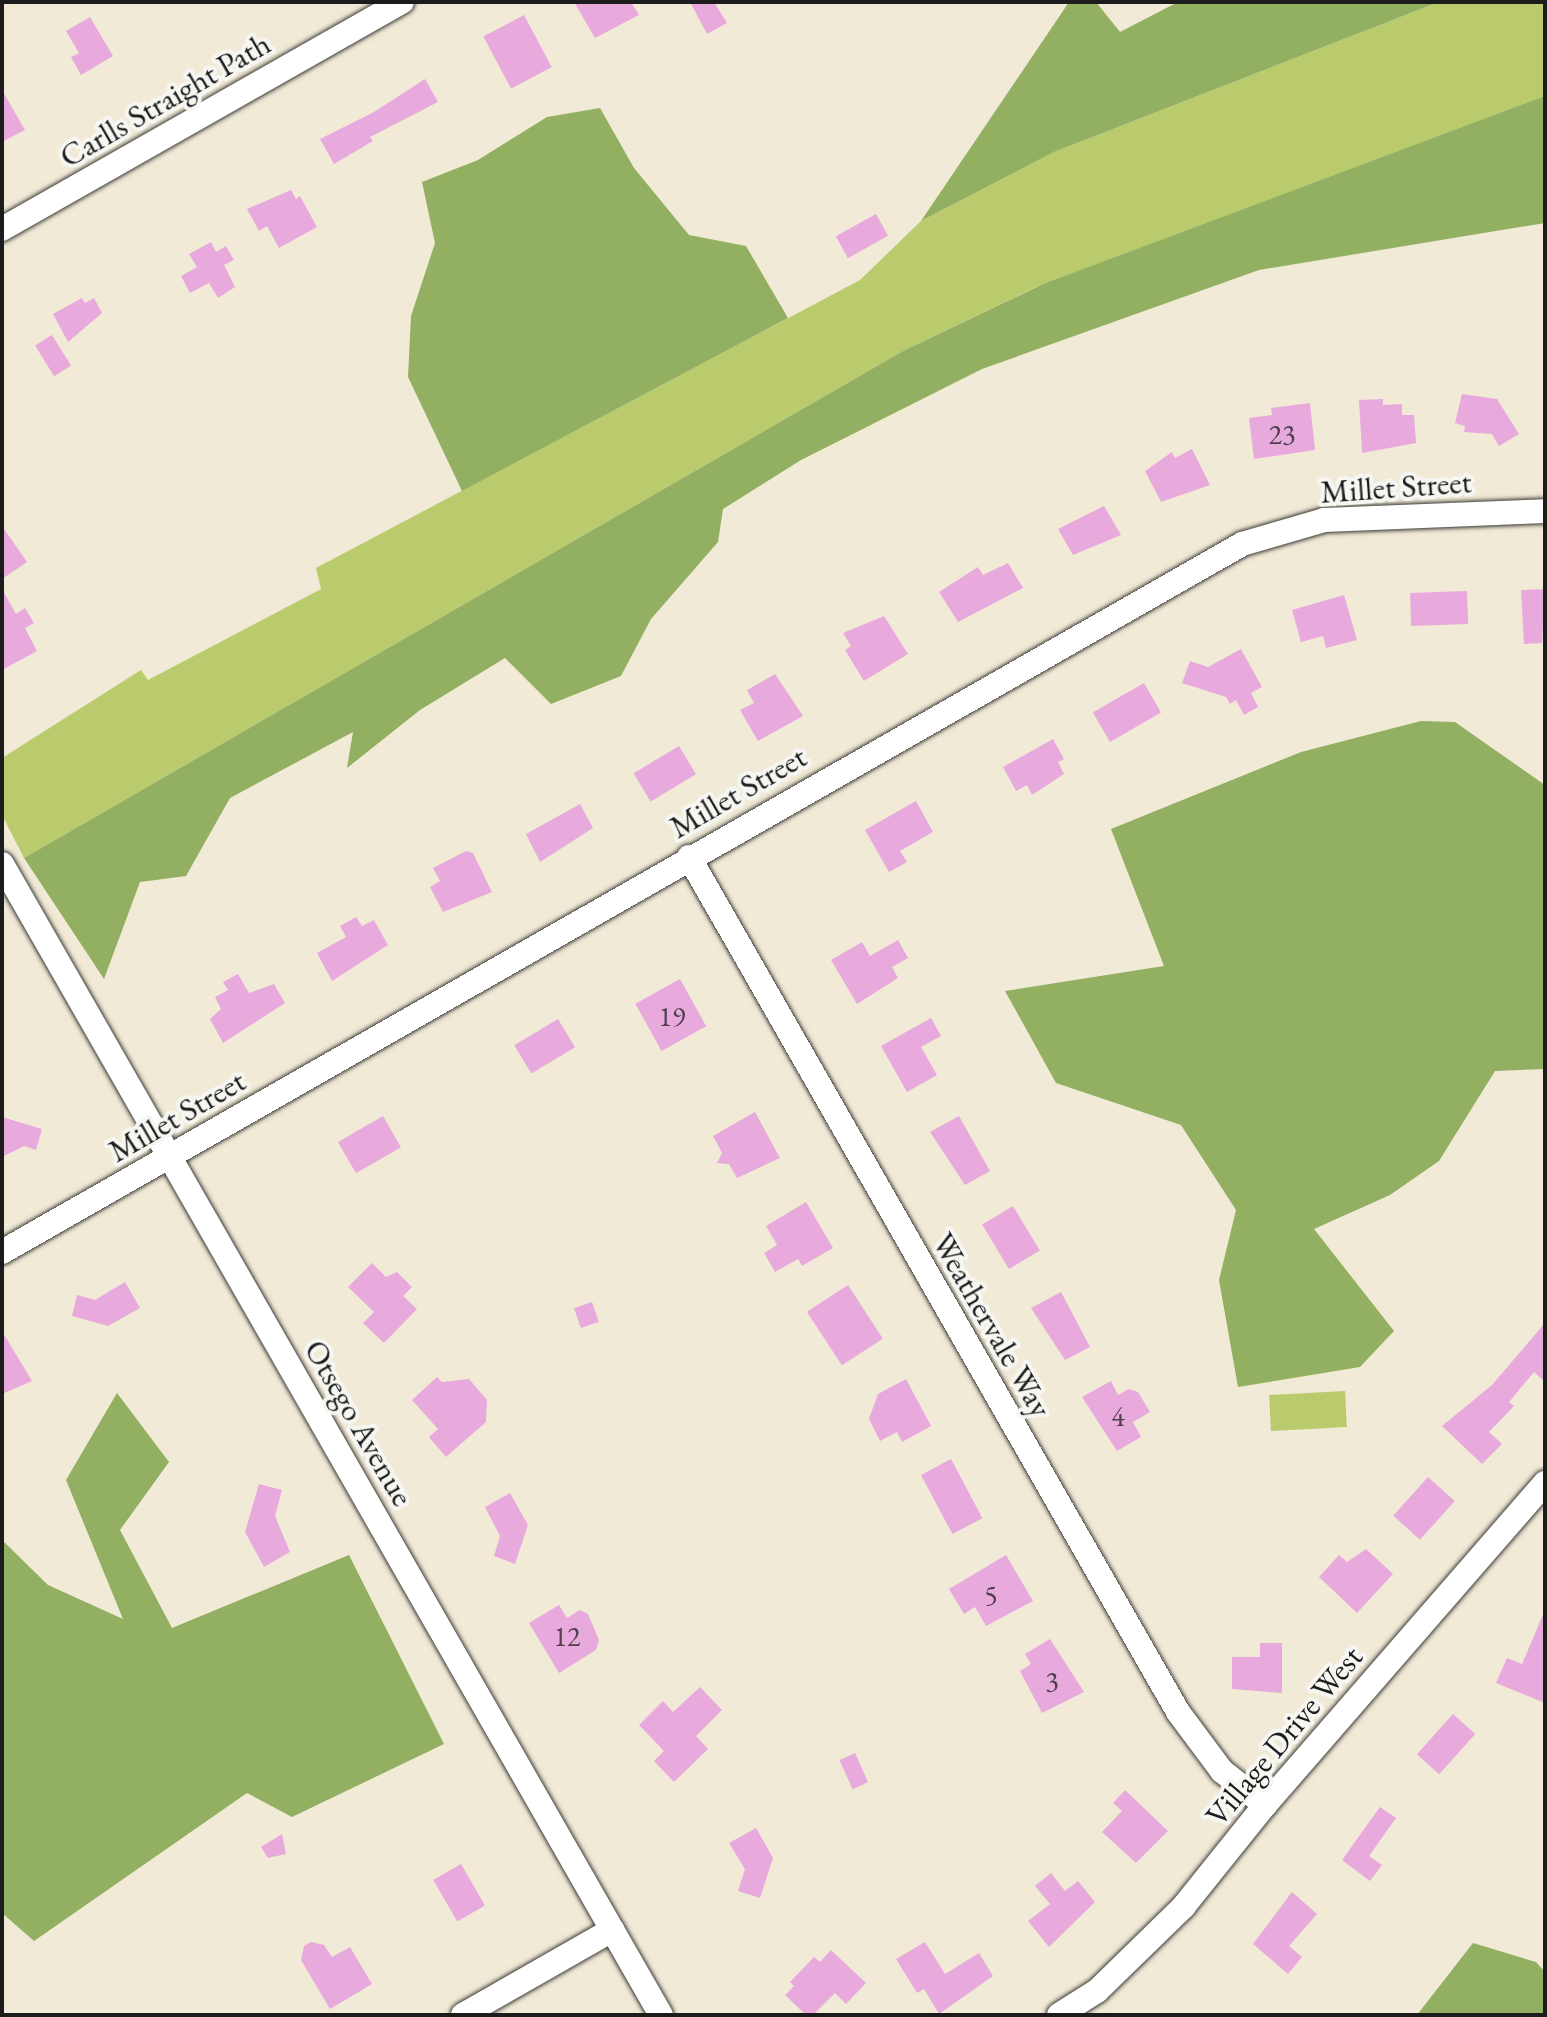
<!DOCTYPE html>
<style>
body{margin:0}
#map{position:relative;width:1547px;height:2017px;overflow:hidden;background:#f1ead6;font-family:"EB Garamond",serif}
div>[style]{position:absolute}
.green>*{inset:0;background:#bacb6e;transform-origin:0 0}
.forest>*{inset:0;background:#93af61}
.building>*{inset:0;background:#e8aadc;transform-origin:0 0}
.roads{filter:drop-shadow(0 0 2px #3c3b38) drop-shadow(0 0 2px #3c3b38)}
.minor>*{height:24px;margin:-12px;padding:0 12px;transform-origin:12px;border-radius:12px;background:#fff}
span{translate:-50% -50%;white-space:nowrap;text-align:center;line-height:1.15;-webkit-text-stroke:8px #f6f6f2;paint-order:stroke}
.number-label{font-size:28px;color:#4f404c}
.number-label span{-webkit-text-stroke-width:0}
.street-label{font-size:32px;color:#1c1c1c}
.frame{position:absolute;inset:0;border:4px solid #1c1c1c;pointer-events:none}
</style>
<div id="map">
<div class="green">
<div style="clip-path:polygon(1439px 2px,1545px 2px,1545px 96px,1036px 287px,903px 351px,24px 858px,2px 815px,2px 758px,141px 670px,148px 680px,321px 589px,316px 568px,860px 280px,921px 221px,1054px 152px)"></div>
<div style="left:1345px;top:1391px;width:36px;height:76px;rotate:87deg"></div>
</div>
<div class="forest">
<div style="clip-path:polygon(1069px 2px,1096px 2px,1120px 32px,1178px 2px,1439px 2px,1054px 152px,921px 221px)"></div>
<div style="clip-path:polygon(1545px 96px,1545px 223px,1259px 270px,982px 369px,801px 460px,723px 509px,718px 542px,651px 619px,621px 676px,551px 704px,505px 658px,420px 710px,347px 768px,353px 732px,230px 798px,186px 876px,140px 882px,104px 979px,24px 858px,903px 351px,1043px 284px)"></div>
<div style="clip-path:polygon(600px 108px,634px 168px,689px 235px,746px 246px,788px 318px,462px 491px,408px 377px,411px 316px,435px 243px,422px 182px,478px 160px,547px 117px)"></div>
<div style="clip-path:polygon(1421px 721px,1455px 722px,1545px 785px,1545px 1069px,1495px 1071px,1439px 1161px,1390px 1195px,1314px 1229px,1394px 1331px,1360px 1367px,1238px 1387px,1219px 1280px,1236px 1210px,1181px 1125px,1056px 1083px,1005px 991px,1164px 966px,1111px 829px,1301px 752px)"></div>
<div style="clip-path:polygon(117px 1393px,169px 1462px,120px 1530px,172px 1628px,349px 1555px,444px 1744px,292px 1817px,247px 1793px,34px 1941px,2px 1913px,2px 1540px,48px 1585px,123px 1619px,66px 1480px)"></div>
<div style="clip-path:polygon(1473px 1943px,1536px 1962px,1545px 1972px,1545px 2015px,1417px 2015px)"></div>
</div>
<div class="building">
<div style="clip-path:polygon(574px 2px,631px 2px,639px 15px,595px 38px)"></div>
<div style="clip-path:polygon(690px 2px,714px 2px,727px 23px,707px 34px)"></div>
<div style="left:524px;top:15px;width:59px;height:46px;rotate:62deg"></div>
<div style="clip-path:polygon(90px 17px,113px 56px,81px 75px,71px 57px,79px 53px,66px 31px)"></div>
<div style="clip-path:polygon(425px 79px,438px 102px,370px 137px,373px 141px,334px 164px,320px 139px,374px 112px)"></div>
<div style="clip-path:polygon(2px 90px,25px 130px,2px 142px)"></div>
<div style="clip-path:polygon(291px 190px,296px 199px,300px 196px,317px 227px,279px 248px,267px 226px,259px 231px,247px 209px)"></div>
<div style="left:876px;top:214px;width:25px;height:46px;rotate:61deg"></div>
<div style="clip-path:polygon(211px 242px,216px 252px,226px 246px,234px 260px,224px 265px,235px 287px,218px 298px,209px 283px,190px 293px,181px 276px,197px 267px,189px 254px)"></div>
<div style="clip-path:polygon(82px 298px,85px 303px,94px 298px,102px 313px,68px 342px,53px 314px)"></div>
<div style="left:52px;top:335px;width:36px;height:20px;rotate:58deg"></div>
<div style="clip-path:polygon(1462px 394px,1497px 399px,1519px 434px,1499px 446px,1492px 434px,1464px 432px,1465px 426px,1455px 423px)"></div>
<div style="clip-path:polygon(1383px 399px,1383px 405px,1402px 404px,1402px 415px,1414px 415px,1416px 443px,1362px 453px,1359px 400px)"></div>
<div style="clip-path:polygon(1310px 403px,1315px 450px,1254px 459px,1249px 418px,1272px 415px,1271px 408px)"></div>
<div style="clip-path:polygon(1192px 449px,1210px 485px,1161px 502px,1145px 471px,1172px 452px,1175px 458px)"></div>
<div style="clip-path:polygon(1104px 506px,1121px 535px,1073px 555px,1058px 529px)"></div>
<div style="clip-path:polygon(2px 526px,27px 562px,2px 579px)"></div>
<div style="clip-path:polygon(1008px 563px,1023px 588px,958px 622px,939px 592px,978px 567px,983px 575px)"></div>
<div style="clip-path:polygon(2px 589px,16px 614px,25px 608px,34px 623px,25px 628px,37px 651px,2px 670px)"></div>
<div style="clip-path:polygon(1545px 589px,1542px 643px,1524px 644px,1521px 590px)"></div>
<div style="left:1467px;top:591px;width:33px;height:57px;rotate:88deg"></div>
<div style="clip-path:polygon(1344px 595px,1357px 640px,1326px 648px,1323px 636px,1301px 642px,1292px 610px)"></div>
<div style="clip-path:polygon(884px 616px,908px 654px,864px 681px,845px 650px,851px 646px,843px 633px)"></div>
<div style="clip-path:polygon(1241px 649px,1262px 687px,1251px 693px,1258px 707px,1244px 715px,1236px 700px,1230px 704px,1226px 697px,1182px 683px,1190px 661px,1208px 667px)"></div>
<div style="clip-path:polygon(775px 674px,803px 716px,758px 741px,740px 710px,754px 703px,747px 690px)"></div>
<div style="left:1144px;top:683px;width:34px;height:59px;rotate:60deg"></div>
<div style="clip-path:polygon(1053px 739px,1064px 759px,1058px 762px,1064px 774px,1032px 795px,1027px 785px,1016px 791px,1003px 767px)"></div>
<div style="left:679px;top:746px;width:33px;height:53px;rotate:59deg"></div>
<div style="clip-path:polygon(916px 801px,933px 832px,900px 851px,907px 862px,889px 872px,865px 830px)"></div>
<div style="clip-path:polygon(580px 804px,593px 828px,540px 862px,526px 834px)"></div>
<div style="clip-path:polygon(466px 851px,473px 853px,492px 892px,443px 912px,430px 887px,440px 881px,433px 868px)"></div>
<div style="clip-path:polygon(356px 917px,362px 926px,374px 920px,388px 945px,332px 981px,317px 953px,346px 937px,340px 926px)"></div>
<div style="clip-path:polygon(898px 940px,908px 958px,892px 967px,898px 978px,857px 1004px,831px 960px,862px 942px,870px 956px)"></div>
<div style="clip-path:polygon(238px 974px,249px 993px,274px 984px,285px 1003px,223px 1043px,210px 1019px,221px 1009px,215px 997px,228px 990px,223px 982px)"></div>
<div style="left:680px;top:979px;width:54px;height:51px;rotate:61deg"></div>
<div style="clip-path:polygon(931px 1018px,941px 1036px,921px 1047px,937px 1075px,907px 1092px,881px 1046px)"></div>
<div style="left:558px;top:1019px;width:33px;height:51px;rotate:59deg"></div>
<div style="clip-path:polygon(755px 1112px,780px 1158px,737px 1178px,729px 1164px,717px 1163px,722px 1153px,713px 1136px)"></div>
<div style="left:383px;top:1116px;width:36px;height:52px;rotate:60deg"></div>
<div style="clip-path:polygon(959px 1116px,990px 1171px,965px 1185px,930px 1132px)"></div>
<div style="clip-path:polygon(2px 1117px,42px 1129px,36px 1150px,24px 1146px,2px 1157px)"></div>
<div style="clip-path:polygon(806px 1202px,833px 1248px,802px 1266px,798px 1259px,775px 1272px,764px 1253px,777px 1245px,766px 1226px)"></div>
<div style="left:1013px;top:1206px;width:52px;height:36px;rotate:59deg"></div>
<div style="clip-path:polygon(372px 1263px,386px 1277px,397px 1272px,412px 1287px,403px 1296px,417px 1309px,384px 1343px,363px 1323px,374px 1312px,348px 1287px)"></div>
<div style="clip-path:polygon(125px 1282px,140px 1308px,108px 1326px,72px 1316px,77px 1295px,95px 1300px)"></div>
<div style="left:848px;top:1285px;width:64px;height:49px;rotate:57deg"></div>
<div style="clip-path:polygon(1061px 1292px,1090px 1347px,1065px 1360px,1031px 1308px)"></div>
<div style="left:592px;top:1302px;width:21px;height:19px;rotate:71deg"></div>
<div style="clip-path:polygon(1545px 1323px,1545px 1382px,1534px 1372px,1509px 1402px,1514px 1406px,1489px 1432px,1502px 1444px,1482px 1464px,1442px 1426px,1492px 1385px)"></div>
<div style="clip-path:polygon(2px 1331px,32px 1381px,2px 1394px)"></div>
<div style="clip-path:polygon(437px 1377px,442px 1382px,469px 1379px,487px 1400px,486px 1422px,446px 1457px,429px 1437px,438px 1429px,412px 1400px)"></div>
<div style="clip-path:polygon(906px 1379px,931px 1426px,902px 1442px,897px 1432px,880px 1441px,869px 1419px,878px 1394px)"></div>
<div style="clip-path:polygon(1111px 1381px,1118px 1395px,1129px 1389px,1138px 1392px,1150px 1412px,1133px 1422px,1141px 1437px,1117px 1451px,1082px 1397px)"></div>
<div style="left:951px;top:1459px;width:67px;height:34px;rotate:62deg"></div>
<div style="left:1428px;top:1477px;width:36px;height:52px;rotate:42deg"></div>
<div style="clip-path:polygon(259px 1484px,282px 1490px,275px 1516px,290px 1552px,264px 1567px,245px 1532px)"></div>
<div style="clip-path:polygon(510px 1493px,528px 1525px,515px 1564px,494px 1556px,500px 1536px,485px 1507px)"></div>
<div style="clip-path:polygon(1366px 1549px,1393px 1574px,1357px 1613px,1319px 1577px,1339px 1555px,1347px 1562px)"></div>
<div style="clip-path:polygon(1006px 1555px,1033px 1601px,986px 1626px,975px 1607px,964px 1614px,949px 1589px)"></div>
<div style="clip-path:polygon(559px 1605px,567px 1618px,580px 1610px,588px 1614px,599px 1640px,596px 1650px,559px 1673px,529px 1623px)"></div>
<div style="clip-path:polygon(1545px 1610px,1545px 1703px,1496px 1683px,1507px 1658px,1522px 1664px)"></div>
<div style="clip-path:polygon(1050px 1639px,1084px 1692px,1042px 1713px,1020px 1671px,1031px 1664px,1025px 1654px)"></div>
<div style="clip-path:polygon(1260px 1643px,1282px 1643px,1282px 1693px,1232px 1689px,1232px 1657px,1260px 1657px)"></div>
<div style="clip-path:polygon(700px 1687px,722px 1710px,696px 1736px,708px 1749px,674px 1782px,654px 1761px,664px 1751px,639px 1725px,663px 1701px,673px 1712px)"></div>
<div style="left:1453px;top:1714px;width:30px;height:54px;rotate:42deg"></div>
<div style="left:855px;top:1753px;width:32px;height:17px;rotate:66deg"></div>
<div style="clip-path:polygon(1125px 1790px,1168px 1831px,1136px 1863px,1102px 1832px,1122px 1811px,1113px 1803px)"></div>
<div style="clip-path:polygon(1380px 1807px,1396px 1818px,1369px 1856px,1382px 1865px,1370px 1881px,1342px 1860px)"></div>
<div style="clip-path:polygon(756px 1828px,773px 1858px,760px 1898px,738px 1891px,745px 1869px,729px 1843px)"></div>
<div style="clip-path:polygon(282px 1834px,286px 1854px,268px 1858px,261px 1847px)"></div>
<div style="left:461px;top:1864px;width:48px;height:32px;rotate:60deg"></div>
<div style="clip-path:polygon(1051px 1873px,1065px 1891px,1078px 1881px,1095px 1902px,1049px 1947px,1028px 1921px,1050px 1904px,1035px 1886px)"></div>
<div style="clip-path:polygon(1292px 1892px,1317px 1914px,1289px 1946px,1302px 1957px,1288px 1974px,1253px 1944px)"></div>
<div style="clip-path:polygon(311px 1942px,324px 1945px,332px 1957px,350px 1947px,372px 1984px,330px 2009px,301px 1960px,304px 1946px)"></div>
<div style="clip-path:polygon(925px 1942px,945px 1974px,979px 1953px,993px 1976px,939px 2014px,924px 1989px,917px 1993px,896px 1959px)"></div>
<div style="clip-path:polygon(831px 1950px,866px 1983px,846px 2004px,835px 1993px,813px 2015px,806px 2015px,785px 1995px,794px 1986px,790px 1982px,814px 1957px,820px 1962px)"></div>
</div>
<div class="roads">
<div class="minor">
<div style="left:2px;top:229px;width:460px;rotate:-29.6deg"></div>
<div style="left:689px;top:857px;width:985px;rotate:60.23deg"></div>
<div style="left:1178px;top:1712px;width:74px;rotate:53.3deg"></div>
<div style="left:1222px;top:1771px;width:55px;rotate:38.3deg"></div>
<div style="left:2px;top:864px;width:1326px;rotate:60.21deg"></div>
<div style="left:2px;top:1252px;width:1428px;rotate:-29.72deg"></div>
<div style="left:1242px;top:544px;width:85px;rotate:-16.3deg"></div>
<div style="left:1324px;top:520px;width:221px;rotate:-2.3deg"></div>
<div style="left:463px;top:2015px;width:172px;rotate:-29.7deg"></div>
<div style="left:1059px;top:2015px;width:45px;rotate:-32.3deg"></div>
<div style="left:1097px;top:1991px;width:122px;rotate:-44.3deg"></div>
<div style="left:1184px;top:1906px;width:129px;rotate:-51.3deg"></div>
<div style="left:1265px;top:1805px;width:427px;rotate:-49deg"></div>
</div>
</div>
<div class="number-label">
<span style="left:1282px;top:434px">23</span>
<span style="left:672px;top:1016px">19</span>
<span style="left:1118px;top:1416px">4</span>
<span style="left:991px;top:1595px">5</span>
<span style="left:567px;top:1636px">12</span>
<span style="left:1052px;top:1681px">3</span>
</div>
<div class="street-label">
<span style="left:165px;top:100px;rotate:-30deg">Carlls Straight Path</span>
<span style="left:1396px;top:487px;rotate:-4deg">Millet Street</span>
<span style="left:738px;top:792px;rotate:-30deg">Millet Street</span>
<span style="left:177px;top:1116px;rotate:-30deg">Millet Street</span>
<span style="left:992px;top:1325px;rotate:60deg">Weathervale Way</span>
<span style="left:359px;top:1423px;rotate:60deg">Otsego Avenue</span>
<span style="left:1284px;top:1736px;rotate:-50deg">Village Drive West</span>
</div>
<div class="frame"></div>
</div>
